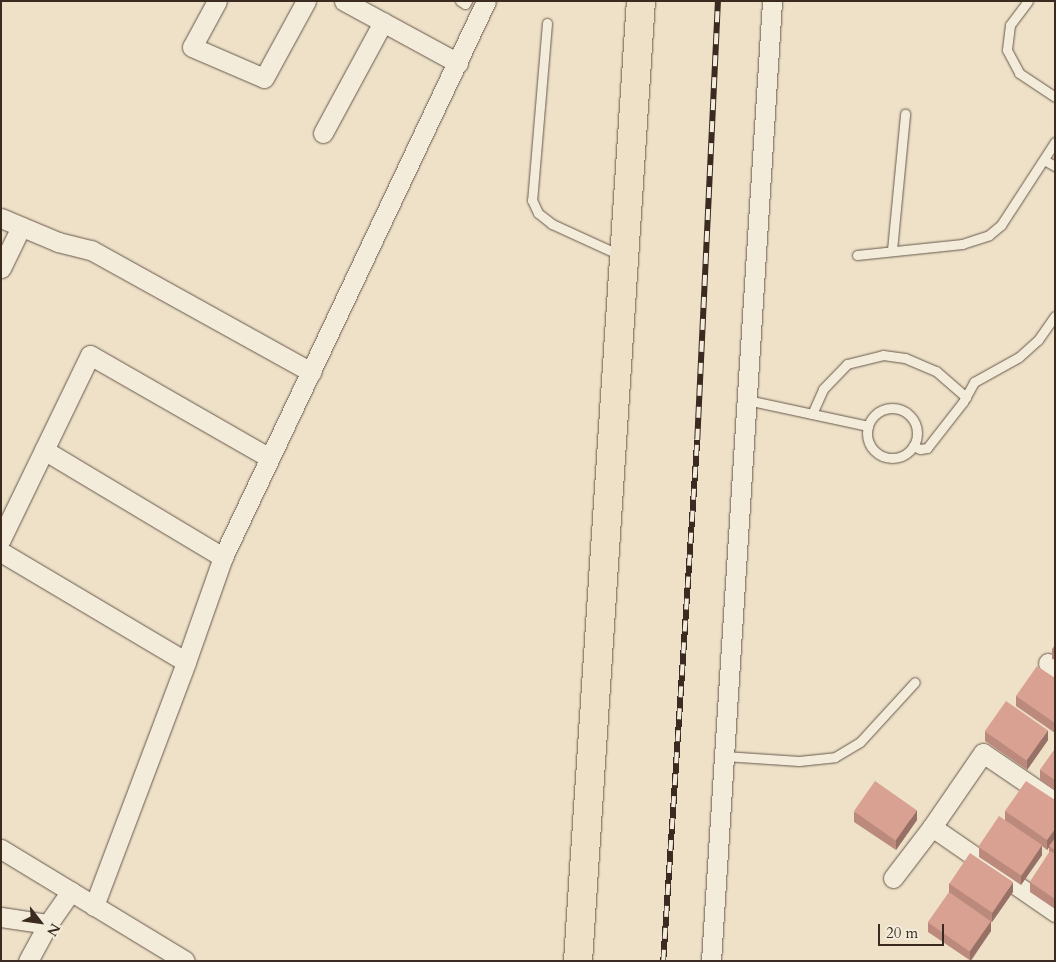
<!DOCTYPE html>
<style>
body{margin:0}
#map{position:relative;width:1056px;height:962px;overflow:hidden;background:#eee1c8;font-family:Cardo,serif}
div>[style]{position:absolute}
.roads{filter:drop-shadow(0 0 1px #67584a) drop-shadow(0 0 1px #67584a)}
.lane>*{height:9px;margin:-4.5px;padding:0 4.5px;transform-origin:4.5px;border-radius:4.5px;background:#f4ecdb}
.lane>.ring{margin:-4.5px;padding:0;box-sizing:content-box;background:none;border:9px solid #f4ecdb;border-radius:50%}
.street>*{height:19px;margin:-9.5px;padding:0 9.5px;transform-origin:9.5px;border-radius:9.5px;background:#f4ecdb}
.primary>*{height:28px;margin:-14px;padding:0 14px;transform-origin:14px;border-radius:14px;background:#eee1c8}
.rail>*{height:5.5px;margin-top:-2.75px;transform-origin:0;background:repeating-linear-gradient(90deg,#f4ecdb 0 11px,#3a2a20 0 22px);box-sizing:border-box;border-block:1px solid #3a2a20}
.wall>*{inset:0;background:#bb8a7d}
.shaded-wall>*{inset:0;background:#987166}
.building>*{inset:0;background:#d9a191;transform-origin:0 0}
span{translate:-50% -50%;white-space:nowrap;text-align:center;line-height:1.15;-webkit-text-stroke:4.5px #f4ecdb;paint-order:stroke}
.frame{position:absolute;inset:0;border:2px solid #3a2a20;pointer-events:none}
.north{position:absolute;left:15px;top:897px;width:50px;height:50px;-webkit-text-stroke:4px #f4ecdb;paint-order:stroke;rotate:120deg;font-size:14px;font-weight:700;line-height:20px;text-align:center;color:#3a2a20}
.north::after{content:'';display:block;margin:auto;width:18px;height:22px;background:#3a2a20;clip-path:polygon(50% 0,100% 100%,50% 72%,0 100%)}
.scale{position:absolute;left:878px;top:924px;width:66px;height:22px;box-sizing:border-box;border:2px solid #3a2a20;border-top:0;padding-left:6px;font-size:15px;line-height:18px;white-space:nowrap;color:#3a2a20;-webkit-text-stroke:4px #f4ecdb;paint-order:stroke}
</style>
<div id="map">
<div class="roads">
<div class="lane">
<div style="left:460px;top:1px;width:6px;rotate:31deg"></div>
<div style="left:465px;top:4px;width:4px;rotate:-56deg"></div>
<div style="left:1028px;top:1px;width:30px;rotate:127deg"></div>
<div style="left:1010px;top:25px;width:25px;rotate:97deg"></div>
<div style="left:1007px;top:50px;width:26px;rotate:62deg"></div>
<div style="left:1019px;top:73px;width:43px;rotate:33.7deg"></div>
<div style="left:547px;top:23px;width:178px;rotate:94.8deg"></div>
<div style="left:532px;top:200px;width:14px;rotate:65deg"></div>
<div style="left:538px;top:213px;width:18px;rotate:38deg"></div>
<div style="left:552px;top:224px;width:77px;rotate:24.6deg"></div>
<div style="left:1044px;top:160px;width:13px;rotate:29deg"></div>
<div style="left:892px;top:250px;width:137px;rotate:-84.5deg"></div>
<div style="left:857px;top:255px;width:106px;rotate:-6deg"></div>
<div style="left:962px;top:244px;width:28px;rotate:-18deg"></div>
<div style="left:989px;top:235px;width:16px;rotate:-40deg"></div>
<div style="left:1001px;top:225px;width:99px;rotate:-57deg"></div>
<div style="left:747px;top:400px;width:124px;rotate:12.1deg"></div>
<div class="ring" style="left:867px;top:408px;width:41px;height:41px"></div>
<div style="left:812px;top:414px;width:27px;rotate:-66deg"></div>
<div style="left:823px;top:389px;width:35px;rotate:-46deg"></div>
<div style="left:847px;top:364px;width:37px;rotate:-14deg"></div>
<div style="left:883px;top:355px;width:22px;rotate:8deg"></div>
<div style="left:905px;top:358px;width:34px;rotate:23deg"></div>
<div style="left:936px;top:371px;width:40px;rotate:41deg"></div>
<div style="left:913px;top:446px;width:8px;rotate:23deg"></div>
<div style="left:920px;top:449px;width:7px;rotate:-8deg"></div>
<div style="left:927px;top:448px;width:58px;rotate:-52deg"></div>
<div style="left:963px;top:402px;width:23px;rotate:-61deg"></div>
<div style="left:974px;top:382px;width:51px;rotate:-29.1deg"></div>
<div style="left:1019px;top:357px;width:25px;rotate:-42deg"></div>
<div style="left:1038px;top:340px;width:29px;rotate:-55deg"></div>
<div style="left:724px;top:756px;width:75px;rotate:3.8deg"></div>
<div style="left:799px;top:761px;width:36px;rotate:-6deg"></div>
<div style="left:835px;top:757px;width:29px;rotate:-31deg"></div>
<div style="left:860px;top:742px;width:81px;rotate:-47.5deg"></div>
</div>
<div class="street">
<div style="left:217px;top:1px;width:52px;rotate:118.5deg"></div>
<div style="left:192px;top:47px;width:78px;rotate:23.3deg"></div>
<div style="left:264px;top:78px;width:88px;rotate:-61.4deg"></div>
<div style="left:344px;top:1px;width:130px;rotate:28.5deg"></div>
<div style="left:323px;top:133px;width:126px;rotate:-61.6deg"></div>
<div style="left:1px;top:218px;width:62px;rotate:22.8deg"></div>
<div style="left:58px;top:242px;width:34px;rotate:14deg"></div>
<div style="left:91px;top:250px;width:252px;rotate:29deg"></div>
<div style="left:1px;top:268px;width:46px;rotate:-64deg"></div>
<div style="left:44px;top:450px;width:209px;rotate:30.9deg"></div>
<div style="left:1px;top:539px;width:204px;rotate:-64.2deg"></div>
<div style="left:90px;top:355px;width:207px;rotate:29.8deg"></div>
<div style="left:1px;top:552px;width:215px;rotate:30.7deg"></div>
<div style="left:186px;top:662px;width:111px;rotate:-70.6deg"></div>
<div style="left:223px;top:557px;width:615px;rotate:-64.68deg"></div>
<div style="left:1048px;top:663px;width:9px;rotate:36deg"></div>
<div style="left:1055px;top:802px;width:87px;rotate:-145.8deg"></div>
<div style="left:983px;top:753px;width:90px;rotate:124.6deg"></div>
<div style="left:932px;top:827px;width:150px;rotate:34.6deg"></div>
<div style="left:1px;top:849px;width:215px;rotate:31.3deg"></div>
<div style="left:893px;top:878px;width:64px;rotate:-52.6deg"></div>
<div style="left:94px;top:906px;width:261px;rotate:-69.3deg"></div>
<div style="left:1px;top:917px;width:48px;rotate:8.5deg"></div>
<div style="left:28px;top:961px;width:42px;rotate:-61.6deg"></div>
<div style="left:48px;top:924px;width:40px;rotate:-55.1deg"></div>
<div style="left:711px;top:961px;width:962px;rotate:-86.36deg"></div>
</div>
<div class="primary">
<div style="left:578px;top:961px;width:962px;rotate:-86.25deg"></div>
</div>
</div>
<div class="rail">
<div style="left:663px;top:961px;width:522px;rotate:-86.27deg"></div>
<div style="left:697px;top:440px;width:440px;rotate:-87.3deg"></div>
</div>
<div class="wall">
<div style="clip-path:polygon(1055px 645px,1055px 660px,1052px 659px,1052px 649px)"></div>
<div style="clip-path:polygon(1055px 678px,1055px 733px,1016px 706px,1016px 696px)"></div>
<div style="clip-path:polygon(985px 731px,1048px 740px,1027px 770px,985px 741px)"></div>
<div style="clip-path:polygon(1055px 749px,1055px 790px,1040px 780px,1040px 770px)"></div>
<div style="clip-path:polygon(1055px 800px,1055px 909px,1030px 892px,1030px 882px,1049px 853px,1049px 847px,1047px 850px,1042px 846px,1042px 855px,1021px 885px,979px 857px,979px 847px,1005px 820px,1005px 811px)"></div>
<div style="clip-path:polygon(854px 812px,917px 820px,896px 850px,854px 822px)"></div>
<div style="clip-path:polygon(949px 883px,1013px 892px,992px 922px,991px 922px,991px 931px,971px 961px,928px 932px,928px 923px,949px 893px)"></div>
</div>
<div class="shaded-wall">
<div style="clip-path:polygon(1048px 730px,1048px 740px,1027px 770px,1027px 760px)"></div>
<div style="clip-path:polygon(917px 810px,917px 820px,896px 850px,896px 840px)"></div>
<div style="clip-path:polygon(1055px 829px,1055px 839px,1047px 850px,1047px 840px)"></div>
<div style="clip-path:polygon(1042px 845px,1042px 855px,1021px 885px,1021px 875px)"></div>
<div style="clip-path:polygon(1013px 882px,1013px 892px,992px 922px,992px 912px)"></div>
<div style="clip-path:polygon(991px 921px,991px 931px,970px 961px,970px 951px)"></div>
</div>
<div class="building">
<div style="clip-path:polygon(1037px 666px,1055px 678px,1055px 723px,1016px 696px)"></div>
<div style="left:1006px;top:701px;width:51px;height:37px;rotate:35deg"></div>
<div style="clip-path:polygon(1055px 749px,1055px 780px,1040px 770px)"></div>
<div style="left:875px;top:781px;width:51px;height:37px;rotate:35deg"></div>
<div style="clip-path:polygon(1026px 781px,1055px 800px,1055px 829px,1047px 840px,1005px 811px)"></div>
<div style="left:999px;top:816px;width:52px;height:37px;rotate:34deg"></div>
<div style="clip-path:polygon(1055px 838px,1055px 850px,1049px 846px)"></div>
<div style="clip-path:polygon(1050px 851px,1055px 854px,1055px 899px,1030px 882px)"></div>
<div style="left:970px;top:853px;width:52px;height:37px;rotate:34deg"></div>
<div style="left:949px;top:892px;width:51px;height:37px;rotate:35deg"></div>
</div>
<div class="frame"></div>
<div class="north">N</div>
<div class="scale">20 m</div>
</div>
